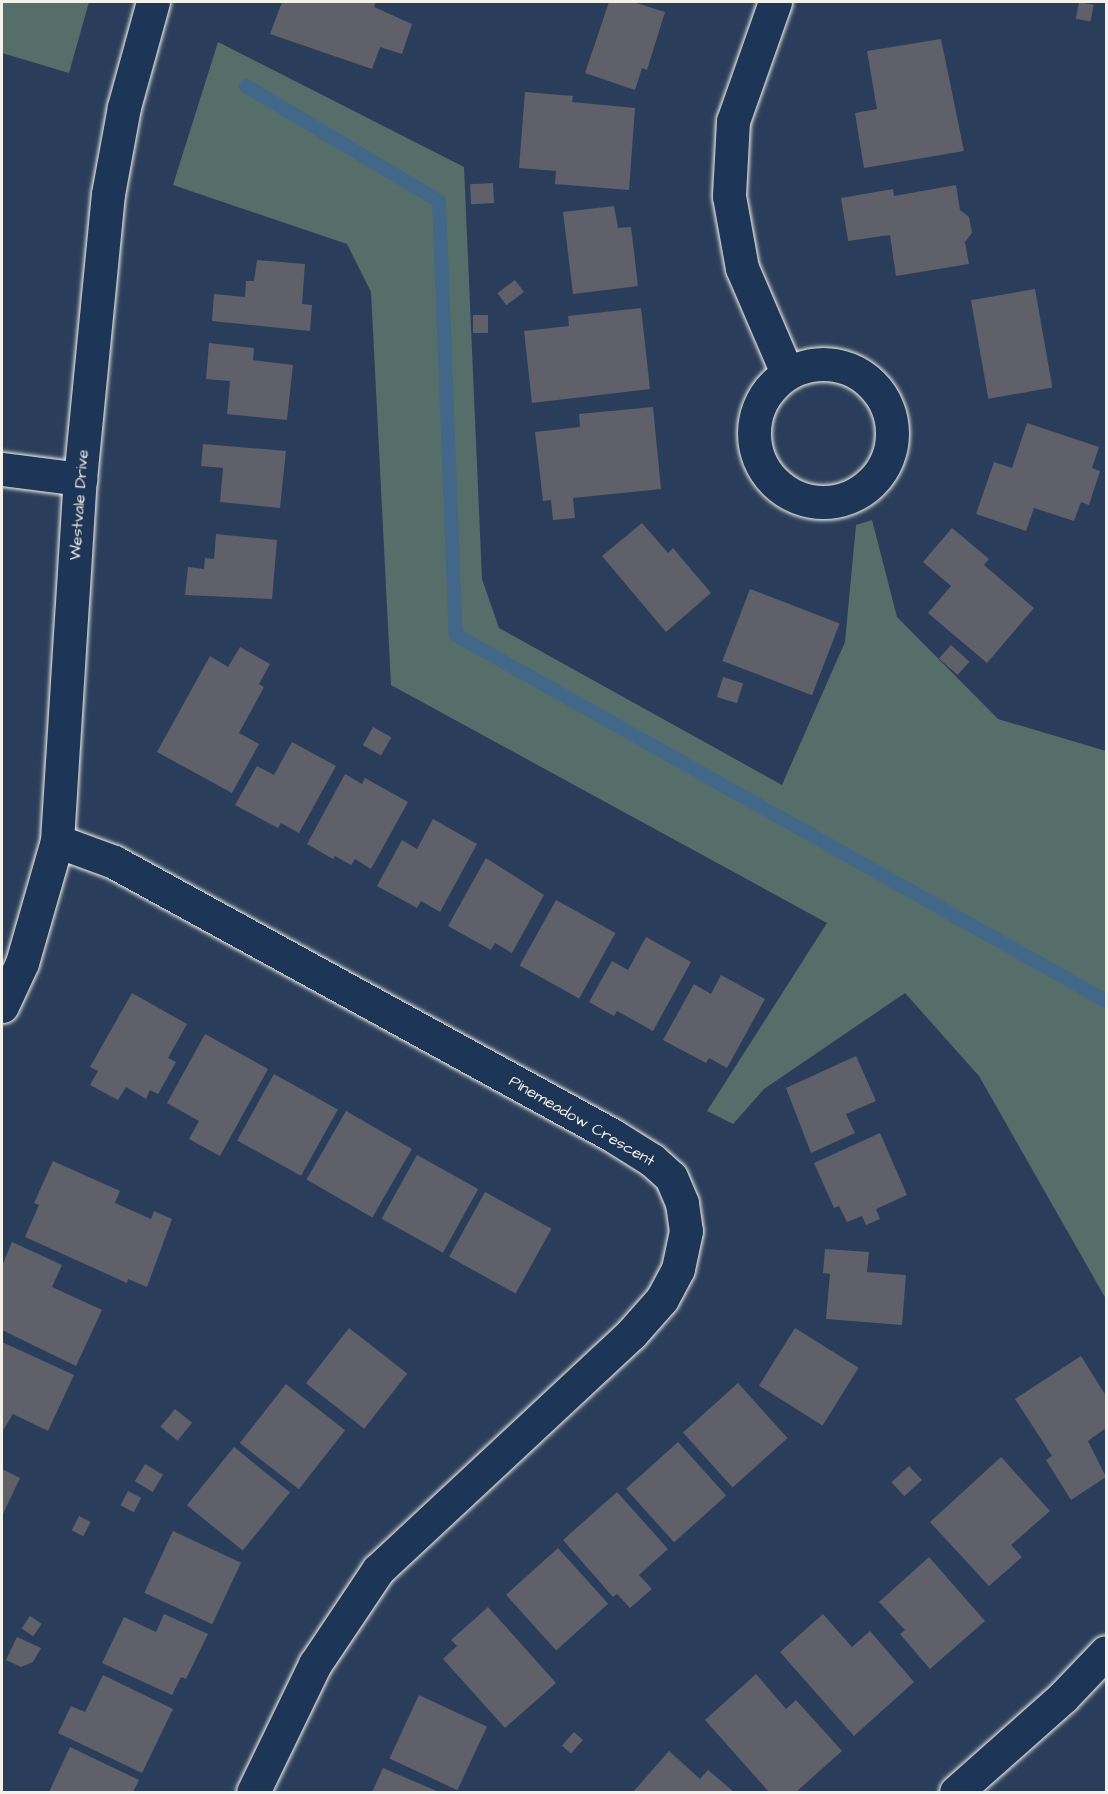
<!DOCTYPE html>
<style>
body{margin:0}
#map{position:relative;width:1108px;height:1794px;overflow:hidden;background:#2a3e5b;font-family:"Architects Daughter",sans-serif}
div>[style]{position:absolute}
.green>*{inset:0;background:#566e6a}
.stream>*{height:14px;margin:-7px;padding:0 7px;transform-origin:7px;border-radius:7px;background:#426789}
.building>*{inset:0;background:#5f6069;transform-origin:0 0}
.roads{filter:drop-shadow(0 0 2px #f4f1e8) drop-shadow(0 0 2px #f4f1e8)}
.minor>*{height:33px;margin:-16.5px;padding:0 16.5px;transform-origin:16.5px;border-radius:16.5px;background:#1d3557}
.minor>.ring{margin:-16.5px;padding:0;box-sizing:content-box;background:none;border:33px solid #1d3557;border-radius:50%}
.tertiary>*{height:33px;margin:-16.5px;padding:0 16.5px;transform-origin:16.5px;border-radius:16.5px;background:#1d3557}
span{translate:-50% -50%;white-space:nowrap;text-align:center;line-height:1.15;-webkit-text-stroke:4.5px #1d3557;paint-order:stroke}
.street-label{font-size:16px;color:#f4f1e8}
.frame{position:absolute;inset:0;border:3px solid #f4f1e8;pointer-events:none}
</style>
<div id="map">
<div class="green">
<div style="clip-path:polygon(2px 2px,89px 2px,69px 73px,2px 53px)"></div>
<div style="clip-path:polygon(218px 42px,464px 167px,482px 579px,499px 628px,782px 785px,845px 642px,856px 525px,872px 520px,897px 617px,998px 719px,1106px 751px,1106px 1299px,979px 1076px,905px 993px,764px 1089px,733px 1124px,707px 1111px,827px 923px,391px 685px,371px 292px,347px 244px,173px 185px)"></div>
</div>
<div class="stream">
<div style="left:246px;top:86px;width:225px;rotate:30.8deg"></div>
<div style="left:439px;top:201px;width:434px;rotate:87.8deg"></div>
<div style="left:456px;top:635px;width:746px;rotate:29.38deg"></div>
</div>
<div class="building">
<div style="clip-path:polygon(282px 2px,376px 2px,374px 7px,412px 24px,402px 54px,380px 47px,372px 69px,270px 34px)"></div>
<div style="clip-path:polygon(609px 2px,633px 2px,665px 12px,647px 70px,642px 68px,635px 90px,585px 73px)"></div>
<div style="left:1079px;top:2px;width:15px;height:17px;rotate:11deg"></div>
<div style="clip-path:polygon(941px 39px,964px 151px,864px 168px,855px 113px,877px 109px,867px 51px)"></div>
<div style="clip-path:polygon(525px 92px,573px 96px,572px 102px,635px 108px,629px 190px,555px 184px,556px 171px,519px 168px)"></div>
<div style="left:493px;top:183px;width:20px;height:23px;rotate:87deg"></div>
<div style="clip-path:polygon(956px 185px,960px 210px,969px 217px,972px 233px,965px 242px,969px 264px,896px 276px,890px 235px,848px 241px,841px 198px,893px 189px,894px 196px)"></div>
<div style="clip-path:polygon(614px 206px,618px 228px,631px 227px,638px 286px,573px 294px,563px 212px)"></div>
<div style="clip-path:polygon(257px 260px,305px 264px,302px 304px,312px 305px,310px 331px,212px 321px,214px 294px,245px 297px,246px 281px,254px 281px)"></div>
<div style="left:515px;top:280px;width:15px;height:22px;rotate:53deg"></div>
<div style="left:1035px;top:289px;width:100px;height:65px;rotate:80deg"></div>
<div style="clip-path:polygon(641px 308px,650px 389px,532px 403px,524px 331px,569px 326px,568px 316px)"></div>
<div style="left:473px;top:315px;width:15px;height:18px"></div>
<div style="clip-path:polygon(209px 343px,254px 348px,253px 360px,293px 365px,287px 420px,227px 414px,230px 381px,206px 379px)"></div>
<div style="clip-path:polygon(653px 407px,661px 489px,573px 498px,575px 518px,553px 520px,551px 500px,543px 501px,535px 432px,580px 427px,579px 414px)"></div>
<div style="clip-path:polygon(1027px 423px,1099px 447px,1092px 468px,1100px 471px,1089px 505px,1081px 502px,1074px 521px,1034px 508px,1026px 531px,976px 514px,994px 462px,1012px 468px)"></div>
<div style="clip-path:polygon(203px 444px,286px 451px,280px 508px,220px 502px,223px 468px,201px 466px)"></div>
<div style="clip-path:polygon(642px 523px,668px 553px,673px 548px,711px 593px,666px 632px,602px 556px)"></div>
<div style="clip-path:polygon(952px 528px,989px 559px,984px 565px,1034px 608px,987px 663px,928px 613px,951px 586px,923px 562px)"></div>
<div style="clip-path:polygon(216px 534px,277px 540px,272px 599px,185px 595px,188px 567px,204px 569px,205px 558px,214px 559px)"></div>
<div style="left:750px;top:589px;width:96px;height:77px;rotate:21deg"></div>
<div style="left:951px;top:645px;width:25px;height:18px;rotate:42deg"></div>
<div style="clip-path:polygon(240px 647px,270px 664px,259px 684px,264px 687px,239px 733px,259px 744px,232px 793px,157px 752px,210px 656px,228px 667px)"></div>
<div style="left:723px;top:677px;width:21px;height:21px;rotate:17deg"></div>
<div style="left:373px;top:727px;width:21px;height:21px;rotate:29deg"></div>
<div style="clip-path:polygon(292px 742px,336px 766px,299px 833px,281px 823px,278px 828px,235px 805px,257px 766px,274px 775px)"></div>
<div style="clip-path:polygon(345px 774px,362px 784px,365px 778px,408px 802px,371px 869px,355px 859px,351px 865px,335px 856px,333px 859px,307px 844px)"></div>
<div style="clip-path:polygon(433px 819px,477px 844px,440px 912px,421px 901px,417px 908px,377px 886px,402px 840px,417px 849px)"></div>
<div style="clip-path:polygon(486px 858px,544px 895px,512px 953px,495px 943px,491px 950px,448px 926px)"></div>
<div style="left:556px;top:900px;width:68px;height:75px;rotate:29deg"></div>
<div style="clip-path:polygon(646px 937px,691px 962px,653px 1031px,617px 1011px,614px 1016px,589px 1002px,612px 961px,628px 970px)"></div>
<div style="clip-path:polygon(721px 975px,765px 999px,727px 1068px,709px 1058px,706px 1063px,663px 1040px,694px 984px,711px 994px)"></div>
<div style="clip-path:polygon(132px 993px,187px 1024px,168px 1058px,176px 1062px,158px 1094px,150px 1090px,146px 1099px,126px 1087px,118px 1100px,90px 1085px,98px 1071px,90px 1067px)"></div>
<div style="clip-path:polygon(205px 1034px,268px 1069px,220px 1156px,189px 1139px,199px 1121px,167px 1103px)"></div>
<div style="clip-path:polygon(856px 1056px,876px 1101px,846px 1114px,855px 1133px,811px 1153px,786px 1088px)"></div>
<div style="left:274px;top:1074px;width:73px;height:76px;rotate:29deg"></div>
<div style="left:346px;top:1111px;width:76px;height:79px;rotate:30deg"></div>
<div style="clip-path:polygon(880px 1133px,907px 1195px,876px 1209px,880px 1219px,866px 1225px,862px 1216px,847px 1222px,839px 1206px,834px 1208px,814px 1163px)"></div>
<div style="left:417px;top:1155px;width:70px;height:73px;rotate:29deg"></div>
<div style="clip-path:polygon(53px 1161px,120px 1191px,115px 1203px,151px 1219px,154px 1211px,172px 1219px,147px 1287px,128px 1279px,127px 1283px,25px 1237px,39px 1205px,34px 1203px)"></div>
<div style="left:485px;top:1192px;width:76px;height:74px;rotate:29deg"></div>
<div style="clip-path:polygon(12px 1242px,62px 1265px,52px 1287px,102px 1310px,76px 1366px,2px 1330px,2px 1266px)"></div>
<div style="clip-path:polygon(825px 1249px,869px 1252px,867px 1272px,906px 1275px,902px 1325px,826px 1319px,830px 1274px,823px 1273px)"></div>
<div style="left:349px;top:1328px;width:74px;height:70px;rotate:38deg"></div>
<div style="left:795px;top:1328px;width:75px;height:68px;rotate:32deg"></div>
<div style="clip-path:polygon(2px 1342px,74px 1375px,48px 1431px,13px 1414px,2px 1432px)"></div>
<div style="clip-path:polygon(1081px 1356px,1106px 1396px,1106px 1428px,1088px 1441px,1106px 1477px,1071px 1500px,1046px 1460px,1052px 1456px,1015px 1399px)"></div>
<div style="left:738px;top:1383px;width:74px;height:74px;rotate:48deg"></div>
<div style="left:286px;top:1384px;width:75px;height:75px;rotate:38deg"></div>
<div style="left:175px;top:1409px;width:22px;height:23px;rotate:39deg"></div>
<div style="left:678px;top:1442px;width:72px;height:70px;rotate:48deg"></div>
<div style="left:234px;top:1447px;width:72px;height:75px;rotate:39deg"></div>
<div style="clip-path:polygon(1001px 1457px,1050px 1511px,1011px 1545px,1022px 1557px,989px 1586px,930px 1522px)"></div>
<div style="left:145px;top:1464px;width:21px;height:20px;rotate:31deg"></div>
<div style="left:909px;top:1466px;width:19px;height:24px;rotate:47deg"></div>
<div style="clip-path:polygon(2px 1469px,20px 1478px,2px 1516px)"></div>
<div style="left:128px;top:1491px;width:15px;height:16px;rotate:28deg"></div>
<div style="clip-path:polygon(617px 1492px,668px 1549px,639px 1575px,652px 1589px,630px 1608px,617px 1594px,613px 1597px,563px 1540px)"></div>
<div style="left:79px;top:1516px;width:13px;height:16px;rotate:27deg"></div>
<div style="left:173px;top:1531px;width:75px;height:68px;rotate:25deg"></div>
<div style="left:558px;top:1548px;width:75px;height:70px;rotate:48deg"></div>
<div style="clip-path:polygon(929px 1557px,985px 1621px,930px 1669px,900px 1634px,905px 1630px,879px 1602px)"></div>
<div style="clip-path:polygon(488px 1607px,556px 1683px,505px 1728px,443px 1659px,457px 1646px,451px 1640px)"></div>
<div style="clip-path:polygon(164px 1614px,208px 1634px,186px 1679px,181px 1677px,172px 1695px,102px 1663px,124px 1617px,156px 1632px)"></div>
<div style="clip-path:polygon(823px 1614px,852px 1647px,870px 1631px,914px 1682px,854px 1736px,780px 1652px)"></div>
<div style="left:30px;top:1616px;width:14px;height:15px;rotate:34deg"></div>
<div style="clip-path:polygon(17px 1637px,41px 1648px,33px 1662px,21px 1667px,6px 1660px)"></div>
<div style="clip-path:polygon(756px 1674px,786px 1709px,796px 1700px,842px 1751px,796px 1792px,769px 1792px,705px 1720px)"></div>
<div style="clip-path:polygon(103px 1675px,173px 1709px,142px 1773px,58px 1733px,71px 1706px,85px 1712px)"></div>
<div style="left:419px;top:1695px;width:75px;height:70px;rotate:25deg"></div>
<div style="left:574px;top:1732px;width:12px;height:18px;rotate:42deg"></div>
<div style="clip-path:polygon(70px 1747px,139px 1780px,133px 1792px,49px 1792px)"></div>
<div style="clip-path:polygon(669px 1751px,700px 1779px,708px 1770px,734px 1792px,633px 1792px)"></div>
<div style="clip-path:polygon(383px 1768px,439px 1792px,372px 1792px)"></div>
</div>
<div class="roads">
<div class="minor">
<div style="left:775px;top:2px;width:126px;rotate:109.4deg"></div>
<div style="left:733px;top:121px;width:75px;rotate:93.1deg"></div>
<div style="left:729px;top:196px;width:73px;rotate:79.8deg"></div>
<div style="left:742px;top:268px;width:114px;rotate:66.8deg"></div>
<div class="ring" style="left:754px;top:364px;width:105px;height:105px"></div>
<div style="left:2px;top:469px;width:79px;rotate:7.3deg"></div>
<div style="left:57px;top:841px;width:61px;rotate:20.2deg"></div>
<div style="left:114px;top:862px;width:568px;rotate:28.73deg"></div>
<div style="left:612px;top:1135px;width:47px;rotate:32deg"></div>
<div style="left:652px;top:1160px;width:25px;rotate:42deg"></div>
<div style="left:671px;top:1177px;width:28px;rotate:67deg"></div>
<div style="left:682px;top:1203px;width:28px;rotate:82deg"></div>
<div style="left:686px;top:1231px;width:39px;rotate:102deg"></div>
<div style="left:678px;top:1269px;width:34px;rotate:118deg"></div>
<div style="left:662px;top:1299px;width:47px;rotate:131.5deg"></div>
<div style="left:631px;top:1334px;width:346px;rotate:137deg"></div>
<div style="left:378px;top:1570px;width:113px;rotate:123.8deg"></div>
<div style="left:315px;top:1664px;width:142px;rotate:115.8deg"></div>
<div style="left:956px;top:1792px;width:143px;rotate:-41.6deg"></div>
<div style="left:1063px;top:1697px;width:62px;rotate:-46.3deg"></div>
</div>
<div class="tertiary">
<div style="left:2px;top:1006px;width:47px;rotate:-65.1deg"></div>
<div style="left:22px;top:963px;width:127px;rotate:-74deg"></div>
<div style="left:57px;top:841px;width:363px;rotate:-86.4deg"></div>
<div style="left:80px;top:479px;width:286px;rotate:-84.4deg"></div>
<div style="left:108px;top:194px;width:88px;rotate:-79.6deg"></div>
<div style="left:124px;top:107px;width:109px;rotate:-74.6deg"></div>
</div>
</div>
<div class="street-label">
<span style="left:79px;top:505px;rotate:-86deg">Westvale Drive</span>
<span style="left:582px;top:1121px;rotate:30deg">Pinemeadow Crescent</span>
</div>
<div class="frame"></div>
</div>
